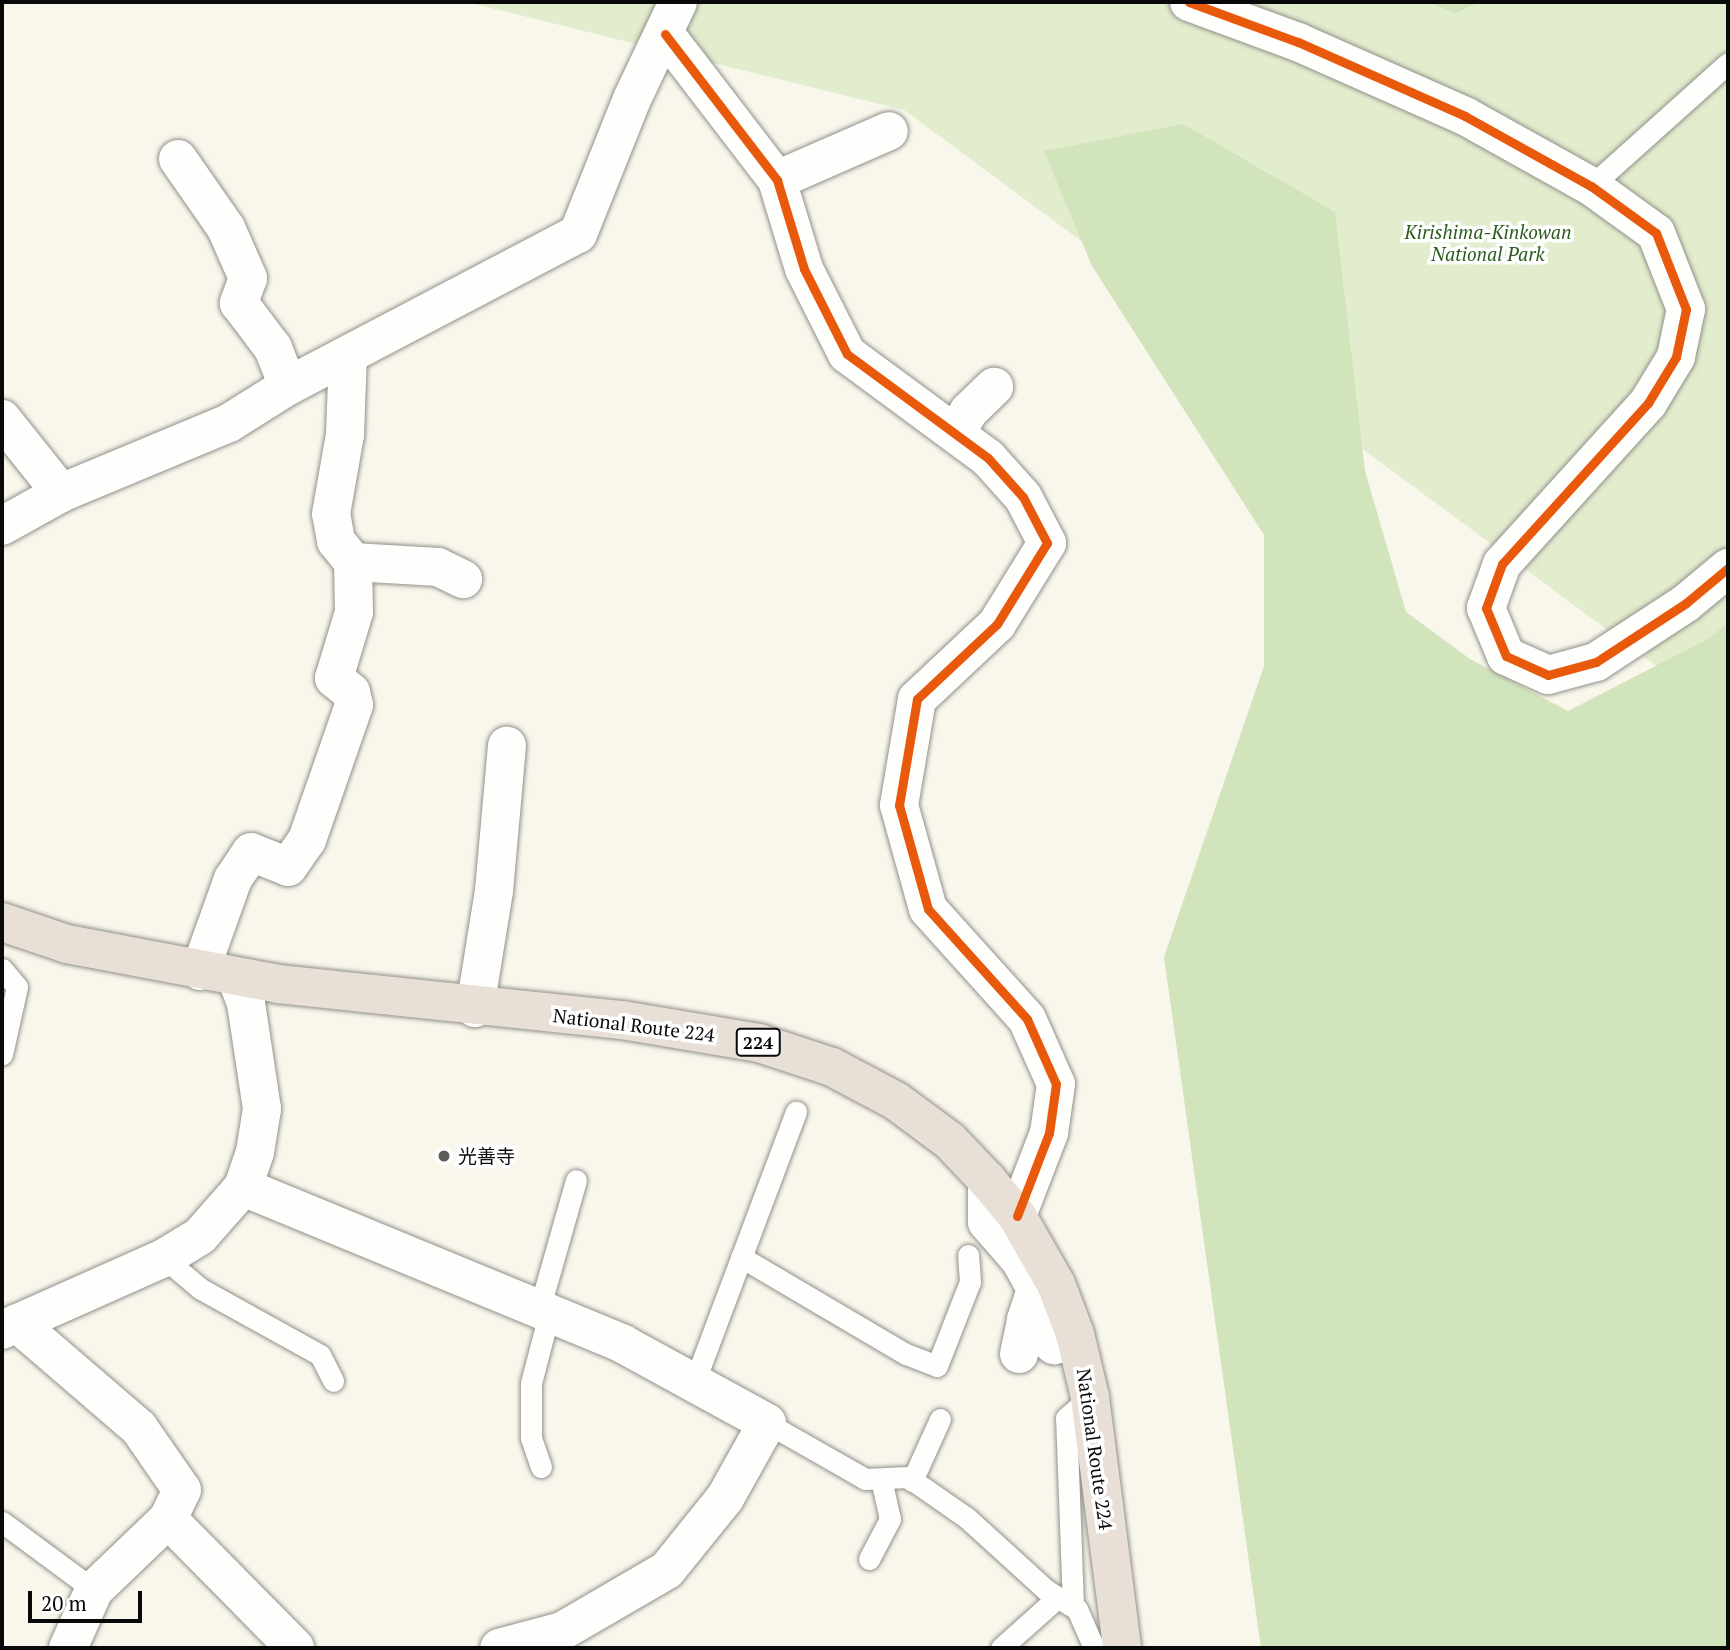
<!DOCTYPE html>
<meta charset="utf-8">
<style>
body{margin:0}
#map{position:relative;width:1730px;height:1650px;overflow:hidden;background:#f9f6ec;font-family:"PT Serif","Noto Sans JP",serif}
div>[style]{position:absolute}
.green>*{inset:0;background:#e2edcd}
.forest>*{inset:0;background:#d2e4bc}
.roads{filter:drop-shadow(0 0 2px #91908b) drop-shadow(0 0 2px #91908b)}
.service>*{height:21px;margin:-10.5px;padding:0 10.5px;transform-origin:10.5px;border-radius:10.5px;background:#fefefc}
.minor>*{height:38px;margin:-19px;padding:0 19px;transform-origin:19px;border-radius:19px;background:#fefefc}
.trunk>*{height:38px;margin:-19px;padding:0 19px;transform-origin:19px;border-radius:19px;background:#e8e0d6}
.cycleway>*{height:9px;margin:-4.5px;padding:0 4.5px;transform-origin:4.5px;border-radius:4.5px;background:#e8590c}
.dots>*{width:19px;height:19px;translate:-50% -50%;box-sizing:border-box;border:4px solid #fff;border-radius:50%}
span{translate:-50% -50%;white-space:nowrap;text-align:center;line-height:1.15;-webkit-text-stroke:7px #fff;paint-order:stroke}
.shield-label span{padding:2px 5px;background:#fff;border:2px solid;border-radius:5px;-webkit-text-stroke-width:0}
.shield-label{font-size:18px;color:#090909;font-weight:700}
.park-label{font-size:19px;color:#2d5c1e;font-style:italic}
.street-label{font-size:19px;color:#090909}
.poi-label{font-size:19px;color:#090909}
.left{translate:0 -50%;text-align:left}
.frame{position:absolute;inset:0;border:4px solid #090909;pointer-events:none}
.scale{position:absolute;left:28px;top:1591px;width:114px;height:32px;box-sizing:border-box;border:4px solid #090909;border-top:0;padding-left:9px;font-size:21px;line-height:24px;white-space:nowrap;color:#090909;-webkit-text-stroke:5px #fff;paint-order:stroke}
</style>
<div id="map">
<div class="green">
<div style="clip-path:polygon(467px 2px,1728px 2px,1728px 719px,904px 110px)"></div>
</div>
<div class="forest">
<div style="clip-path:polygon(1428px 2px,1481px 2px,1455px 13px)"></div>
<div style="clip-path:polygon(1183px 124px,1335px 212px,1365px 471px,1406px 612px,1470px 659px,1568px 711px,1708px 639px,1728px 623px,1728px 1648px,1261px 1648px,1164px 957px,1264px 666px,1264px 535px,1092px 266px,1044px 151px)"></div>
</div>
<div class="roads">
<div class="service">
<div style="left:1591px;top:186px;width:184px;rotate:-41.9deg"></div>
<div style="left:2px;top:969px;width:23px;rotate:50deg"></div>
<div style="left:17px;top:987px;width:69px;rotate:102.6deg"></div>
<div style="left:741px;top:1257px;width:191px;rotate:30.5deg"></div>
<div style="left:906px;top:1354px;width:33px;rotate:21deg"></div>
<div style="left:937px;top:1366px;width:90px;rotate:-68.6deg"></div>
<div style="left:970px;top:1282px;width:27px;rotate:-94deg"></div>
<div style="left:164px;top:1258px;width:48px;rotate:40deg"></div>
<div style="left:201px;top:1289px;width:136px;rotate:29deg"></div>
<div style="left:320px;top:1355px;width:29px;rotate:63deg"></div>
<div style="left:539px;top:1310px;width:135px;rotate:-74.1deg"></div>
<div style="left:694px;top:1383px;width:290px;rotate:-69.4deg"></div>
<div style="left:767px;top:1423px;width:113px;rotate:29.7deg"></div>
<div style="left:865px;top:1479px;width:43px;rotate:-2.7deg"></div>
<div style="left:908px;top:1477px;width:72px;rotate:34.8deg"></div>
<div style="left:967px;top:1518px;width:107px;rotate:42.3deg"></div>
<div style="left:1046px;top:1590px;width:36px;rotate:32deg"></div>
<div style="left:1077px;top:1609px;width:43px;rotate:66.4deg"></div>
<div style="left:541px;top:1467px;width:31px;rotate:-109deg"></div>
<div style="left:531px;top:1438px;width:55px;rotate:-90deg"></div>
<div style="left:531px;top:1383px;width:71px;rotate:-75.4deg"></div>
<div style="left:912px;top:1481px;width:68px;rotate:-65.7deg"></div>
<div style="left:2px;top:1522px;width:114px;rotate:36.5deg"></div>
<div style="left:869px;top:1559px;width:45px;rotate:-62.3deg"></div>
<div style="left:890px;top:1519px;width:41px;rotate:-102.7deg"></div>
<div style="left:1073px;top:1606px;width:188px;rotate:-92.1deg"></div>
<div style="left:1066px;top:1418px;width:32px;rotate:-41deg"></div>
<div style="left:1001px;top:1648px;width:76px;rotate:-41.8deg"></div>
</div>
<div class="minor">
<div style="left:1189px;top:2px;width:116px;rotate:20.2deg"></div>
<div style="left:1298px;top:42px;width:183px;rotate:23.9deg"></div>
<div style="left:1465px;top:116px;width:144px;rotate:29.1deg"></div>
<div style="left:1591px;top:186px;width:80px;rotate:35.9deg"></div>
<div style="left:1656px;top:233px;width:82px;rotate:68.5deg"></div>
<div style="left:1686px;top:309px;width:49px;rotate:101.8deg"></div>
<div style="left:1676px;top:357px;width:54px;rotate:121.3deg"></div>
<div style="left:1648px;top:403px;width:217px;rotate:132.2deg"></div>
<div style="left:1502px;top:564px;width:47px;rotate:110deg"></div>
<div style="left:1486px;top:608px;width:52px;rotate:67.4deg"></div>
<div style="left:1506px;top:656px;width:46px;rotate:24.3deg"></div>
<div style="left:1548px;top:675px;width:50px;rotate:-15.2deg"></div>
<div style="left:1596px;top:662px;width:108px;rotate:-33.2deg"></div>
<div style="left:1686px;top:603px;width:55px;rotate:-39.8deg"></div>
<div style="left:665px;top:34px;width:184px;rotate:52.5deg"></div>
<div style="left:777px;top:180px;width:93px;rotate:73.1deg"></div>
<div style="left:804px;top:269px;width:95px;rotate:63.2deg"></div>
<div style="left:847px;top:354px;width:175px;rotate:36.4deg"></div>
<div style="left:988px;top:458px;width:52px;rotate:48.1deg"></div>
<div style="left:1023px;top:497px;width:52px;rotate:62.4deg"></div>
<div style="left:1047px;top:543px;width:95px;rotate:121.7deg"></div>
<div style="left:997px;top:624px;width:110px;rotate:136.8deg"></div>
<div style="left:917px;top:699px;width:108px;rotate:99.6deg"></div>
<div style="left:899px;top:805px;width:108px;rotate:74.4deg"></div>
<div style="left:928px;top:909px;width:148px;rotate:48deg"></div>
<div style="left:1027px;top:1019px;width:71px;rotate:66deg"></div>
<div style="left:1056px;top:1084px;width:49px;rotate:98.1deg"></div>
<div style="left:1049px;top:1133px;width:89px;rotate:111.1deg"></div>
<div style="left:178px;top:159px;width:84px;rotate:55.2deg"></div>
<div style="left:226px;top:228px;width:55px;rotate:66.3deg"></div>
<div style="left:248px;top:278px;width:27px;rotate:110deg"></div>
<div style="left:239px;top:303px;width:56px;rotate:52.9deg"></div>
<div style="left:273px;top:348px;width:41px;rotate:68.5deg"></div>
<div style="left:777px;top:180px;width:122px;rotate:-23.6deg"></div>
<div style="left:2px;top:419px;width:95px;rotate:51.4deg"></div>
<div style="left:956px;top:434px;width:26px;rotate:-61deg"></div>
<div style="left:969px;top:411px;width:35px;rotate:-44deg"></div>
<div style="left:2px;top:526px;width:68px;rotate:-29.2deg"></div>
<div style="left:61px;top:493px;width:182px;rotate:-22.6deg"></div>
<div style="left:229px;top:423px;width:70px;rotate:-32.1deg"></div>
<div style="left:288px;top:386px;width:327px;rotate:-27.7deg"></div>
<div style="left:578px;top:234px;width:145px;rotate:-68.2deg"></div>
<div style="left:632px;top:99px;width:107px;rotate:-64.6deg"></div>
<div style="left:353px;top:562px;width:85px;rotate:3.4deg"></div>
<div style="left:438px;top:567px;width:28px;rotate:26deg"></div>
<div style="left:200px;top:971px;width:98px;rotate:-70.3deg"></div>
<div style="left:233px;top:879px;width:32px;rotate:-56deg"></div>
<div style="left:251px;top:852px;width:40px;rotate:22deg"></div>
<div style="left:288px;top:867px;width:33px;rotate:-55deg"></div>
<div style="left:307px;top:840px;width:143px;rotate:-70.8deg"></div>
<div style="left:354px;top:705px;width:13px;rotate:-103deg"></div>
<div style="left:351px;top:692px;width:22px;rotate:-141deg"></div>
<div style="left:334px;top:678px;width:69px;rotate:-73.1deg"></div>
<div style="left:354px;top:612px;width:50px;rotate:-91.1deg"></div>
<div style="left:353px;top:562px;width:27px;rotate:-129deg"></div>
<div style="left:336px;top:541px;width:27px;rotate:-100deg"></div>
<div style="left:331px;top:514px;width:80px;rotate:-80deg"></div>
<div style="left:345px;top:435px;width:80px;rotate:-87.9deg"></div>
<div style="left:475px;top:1008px;width:119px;rotate:-80.8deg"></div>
<div style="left:494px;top:891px;width:146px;rotate:-84.9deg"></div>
<div style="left:987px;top:1180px;width:42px;rotate:90deg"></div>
<div style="left:987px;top:1222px;width:50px;rotate:49deg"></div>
<div style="left:1020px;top:1260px;width:33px;rotate:61deg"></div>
<div style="left:1036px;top:1289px;width:33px;rotate:108deg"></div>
<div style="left:1026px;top:1320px;width:38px;rotate:42deg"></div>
<div style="left:243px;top:1187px;width:411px;rotate:22.4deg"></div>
<div style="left:623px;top:1344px;width:164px;rotate:28.7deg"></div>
<div style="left:767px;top:1423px;width:86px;rotate:119.2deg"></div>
<div style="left:725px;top:1498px;width:92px;rotate:128.9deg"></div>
<div style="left:667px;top:1570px;width:121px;rotate:149.8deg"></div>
<div style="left:562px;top:1631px;width:65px;rotate:164.9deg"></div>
<div style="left:17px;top:1323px;width:161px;rotate:40.7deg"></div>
<div style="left:139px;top:1428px;width:75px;rotate:55.3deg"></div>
<div style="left:182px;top:1490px;width:32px;rotate:116deg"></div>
<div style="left:168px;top:1519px;width:103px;rotate:136.2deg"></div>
<div style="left:94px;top:1590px;width:64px;rotate:114.1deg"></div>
<div style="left:2px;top:1330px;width:177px;rotate:-24deg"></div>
<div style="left:164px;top:1258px;width:42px;rotate:-31.4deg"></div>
<div style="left:200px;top:1236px;width:65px;rotate:-48.7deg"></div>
<div style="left:243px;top:1187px;width:37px;rotate:-71deg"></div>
<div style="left:255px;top:1152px;width:44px;rotate:-80.8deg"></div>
<div style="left:262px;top:1109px;width:107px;rotate:-98.6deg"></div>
<div style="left:246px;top:1003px;width:28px;rotate:-111deg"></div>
<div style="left:1019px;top:1354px;width:35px;rotate:-78deg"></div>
<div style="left:168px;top:1519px;width:181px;rotate:45.4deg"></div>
</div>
<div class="trunk">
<div style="left:2px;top:922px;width:69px;rotate:18.7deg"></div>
<div style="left:67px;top:944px;width:215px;rotate:10.7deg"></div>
<div style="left:278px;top:984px;width:346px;rotate:6deg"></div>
<div style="left:622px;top:1020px;width:139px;rotate:9.5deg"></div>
<div style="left:759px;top:1043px;width:77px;rotate:18.2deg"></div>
<div style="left:832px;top:1067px;width:72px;rotate:28deg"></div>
<div style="left:896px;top:1101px;width:67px;rotate:36.5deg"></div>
<div style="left:950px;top:1141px;width:54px;rotate:46.5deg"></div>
<div style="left:987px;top:1180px;width:47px;rotate:50.2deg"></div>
<div style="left:1017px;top:1216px;width:78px;rotate:60.2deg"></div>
<div style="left:1056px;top:1284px;width:53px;rotate:69.2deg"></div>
<div style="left:1075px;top:1334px;width:65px;rotate:76.6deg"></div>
<div style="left:1090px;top:1397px;width:253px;rotate:82.7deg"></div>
</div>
</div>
<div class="cycleway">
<div style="left:1189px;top:2px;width:116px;rotate:20.2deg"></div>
<div style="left:1298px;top:42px;width:183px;rotate:23.9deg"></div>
<div style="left:1465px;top:116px;width:144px;rotate:29.1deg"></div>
<div style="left:1591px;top:186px;width:80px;rotate:35.9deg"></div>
<div style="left:1656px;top:233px;width:82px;rotate:68.5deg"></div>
<div style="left:1686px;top:309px;width:49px;rotate:101.8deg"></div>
<div style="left:1676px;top:357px;width:54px;rotate:121.3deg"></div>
<div style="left:1648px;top:403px;width:217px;rotate:132.2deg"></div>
<div style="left:1502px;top:564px;width:47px;rotate:110deg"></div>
<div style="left:1486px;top:608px;width:52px;rotate:67.4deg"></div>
<div style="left:1506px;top:656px;width:46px;rotate:24.3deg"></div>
<div style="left:1548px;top:675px;width:50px;rotate:-15.2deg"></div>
<div style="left:1596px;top:662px;width:108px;rotate:-33.2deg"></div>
<div style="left:1686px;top:603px;width:55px;rotate:-39.8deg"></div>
<div style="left:665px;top:34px;width:184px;rotate:52.5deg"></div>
<div style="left:777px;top:180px;width:93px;rotate:73.1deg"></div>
<div style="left:804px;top:269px;width:95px;rotate:63.2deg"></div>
<div style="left:847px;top:354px;width:175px;rotate:36.4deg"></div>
<div style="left:988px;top:458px;width:52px;rotate:48.1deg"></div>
<div style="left:1023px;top:497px;width:52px;rotate:62.4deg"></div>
<div style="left:1047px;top:543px;width:95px;rotate:121.7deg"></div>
<div style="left:997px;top:624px;width:110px;rotate:136.8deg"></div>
<div style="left:917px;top:699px;width:108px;rotate:99.6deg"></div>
<div style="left:899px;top:805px;width:108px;rotate:74.4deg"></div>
<div style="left:928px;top:909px;width:148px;rotate:48deg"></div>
<div style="left:1027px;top:1019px;width:71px;rotate:66deg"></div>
<div style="left:1056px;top:1084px;width:49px;rotate:98.1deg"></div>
<div style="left:1049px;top:1133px;width:89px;rotate:111.1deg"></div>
</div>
<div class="dots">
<div style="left:444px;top:1156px;background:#5d5c58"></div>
</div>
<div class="shield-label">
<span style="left:758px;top:1042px">224</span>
</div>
<div class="park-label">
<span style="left:1488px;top:243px">Kirishima-Kinkowan<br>National Park</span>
</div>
<div class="street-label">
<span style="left:634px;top:1025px;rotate:7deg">National Route 224</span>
<span style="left:1095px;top:1449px;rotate:82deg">National Route 224</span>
</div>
<div class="poi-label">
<span class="left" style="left:458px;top:1156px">光善寺</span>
</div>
<div class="frame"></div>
<div class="scale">20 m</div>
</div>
